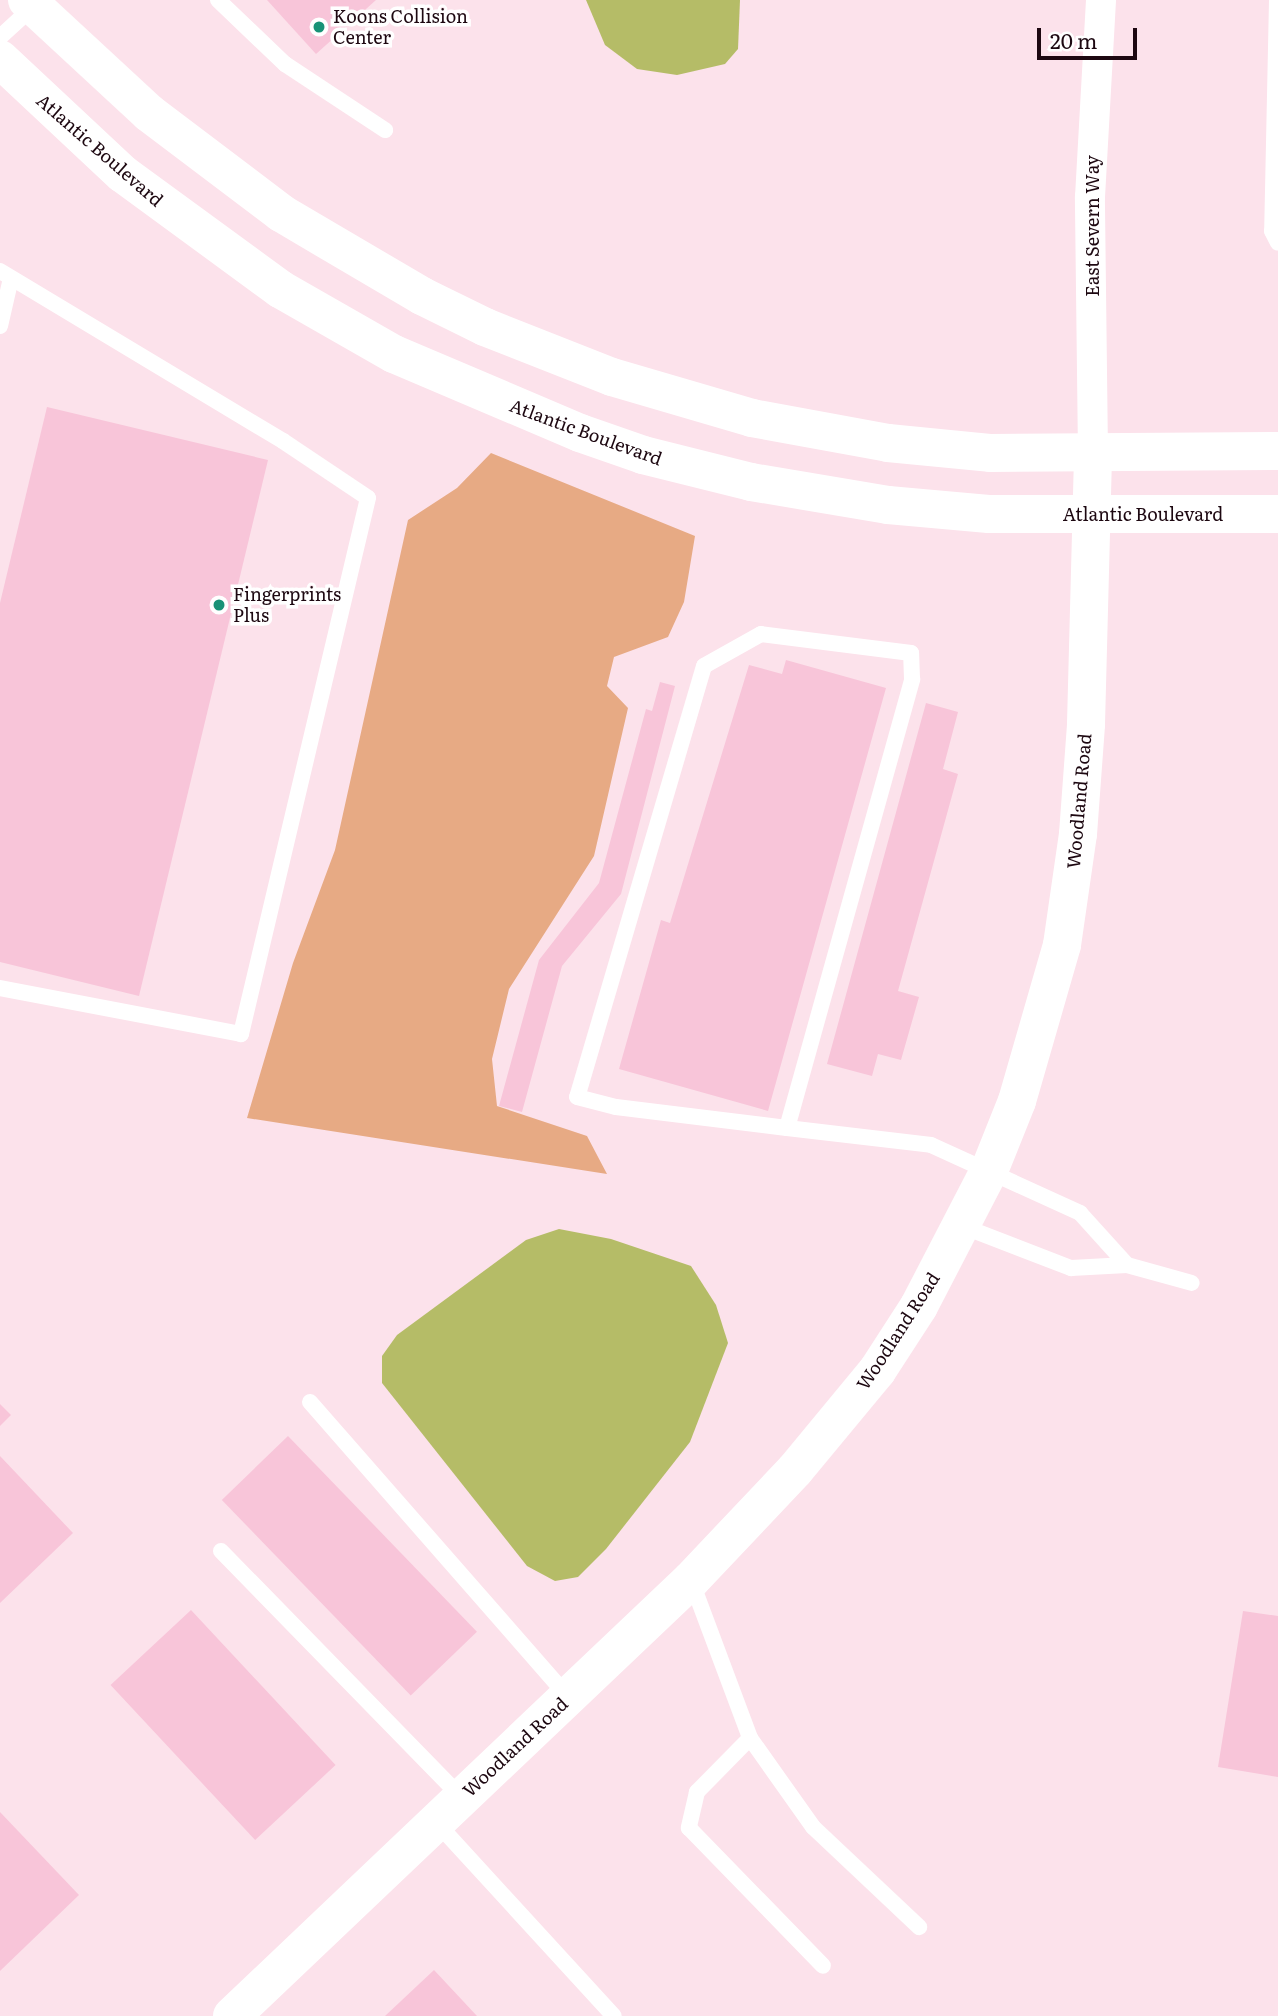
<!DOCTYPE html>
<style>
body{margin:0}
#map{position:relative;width:1278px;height:2016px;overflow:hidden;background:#fce2eb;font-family:Literata,serif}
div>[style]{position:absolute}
.green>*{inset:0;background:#e7aa84}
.water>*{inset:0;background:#b5bc67}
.building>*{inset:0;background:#f8c5d9;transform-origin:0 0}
.service>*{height:16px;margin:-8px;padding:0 8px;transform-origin:8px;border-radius:8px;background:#fff}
.minor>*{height:30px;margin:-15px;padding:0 15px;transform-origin:15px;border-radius:15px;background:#fff}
.tertiary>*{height:38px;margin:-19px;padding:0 19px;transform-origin:19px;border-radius:19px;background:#fff}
.secondary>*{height:38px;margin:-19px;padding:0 19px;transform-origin:19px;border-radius:19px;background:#fff}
.dots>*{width:19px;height:19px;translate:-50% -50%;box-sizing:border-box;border:4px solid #fff;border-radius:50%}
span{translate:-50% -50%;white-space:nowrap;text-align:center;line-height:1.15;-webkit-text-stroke:7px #fff;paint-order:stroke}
.poi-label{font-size:18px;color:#1d0811}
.left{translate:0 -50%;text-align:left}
.street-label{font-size:18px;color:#1d0811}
.scale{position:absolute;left:1037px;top:28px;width:100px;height:32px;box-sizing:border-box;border:4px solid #1d0811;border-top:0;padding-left:9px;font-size:21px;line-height:24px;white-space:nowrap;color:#1d0811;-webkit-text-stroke:5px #fff;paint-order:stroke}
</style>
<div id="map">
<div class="green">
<div style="clip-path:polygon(491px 453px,695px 536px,684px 602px,668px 637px,614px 657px,607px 686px,628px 708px,594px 856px,509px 989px,492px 1059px,497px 1106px,587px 1136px,607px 1174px,247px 1118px,293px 963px,335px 850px,408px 520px,457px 488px)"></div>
</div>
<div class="water">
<div style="clip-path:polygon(586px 0,740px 0,738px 49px,725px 64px,677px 75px,637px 69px,605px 45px)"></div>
<div style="clip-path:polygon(559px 1229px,611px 1239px,691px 1266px,716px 1305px,728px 1343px,690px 1442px,606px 1549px,578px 1577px,555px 1581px,527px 1566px,382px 1383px,382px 1356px,397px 1335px,526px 1240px)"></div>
</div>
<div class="building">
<div style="clip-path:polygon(267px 0,376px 0,316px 54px)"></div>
<div style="clip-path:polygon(47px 407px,268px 460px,139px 996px,0 962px,0 603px)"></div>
<div style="clip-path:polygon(786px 660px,886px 688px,768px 1111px,619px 1069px,661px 920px,670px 923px,749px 665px,782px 674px)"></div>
<div style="clip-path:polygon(660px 682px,675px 686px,621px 894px,562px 966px,522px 1112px,499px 1106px,539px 960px,599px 883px,646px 709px,652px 711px)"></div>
<div style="clip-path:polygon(926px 703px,958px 712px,943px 769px,958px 774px,898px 991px,919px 997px,901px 1060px,878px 1054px,872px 1076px,827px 1064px)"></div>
<div style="clip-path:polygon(0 1404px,11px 1415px,0 1426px)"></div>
<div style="left:288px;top:1436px;width:272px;height:92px;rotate:46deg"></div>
<div style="clip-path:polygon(0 1456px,73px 1533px,0 1603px)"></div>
<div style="left:191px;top:1610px;width:212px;height:110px;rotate:47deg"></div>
<div style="clip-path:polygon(1243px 1611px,1278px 1616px,1278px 1777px,1218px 1767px)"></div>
<div style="clip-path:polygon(0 1812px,79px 1895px,0 1971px)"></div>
<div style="clip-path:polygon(434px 1970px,477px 2016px,385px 2016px)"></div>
</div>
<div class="service">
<div style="left:218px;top:0;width:93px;rotate:43.7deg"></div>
<div style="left:285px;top:64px;width:120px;rotate:33.4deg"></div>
<div style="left:1277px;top:0;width:231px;rotate:91.2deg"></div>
<div style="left:1272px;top:231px;width:13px;rotate:63deg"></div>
<div style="left:0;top:37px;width:46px;rotate:-42.4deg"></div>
<div style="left:0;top:271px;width:330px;rotate:31deg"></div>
<div style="left:283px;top:441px;width:102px;rotate:33.8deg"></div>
<div style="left:368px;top:498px;width:551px;rotate:103.33deg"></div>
<div style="left:241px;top:1034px;width:245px;rotate:-169.2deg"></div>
<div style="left:0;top:326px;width:49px;rotate:-77.1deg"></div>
<div style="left:787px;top:1128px;width:466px;rotate:-74.4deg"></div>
<div style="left:912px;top:679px;width:26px;rotate:-92deg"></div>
<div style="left:911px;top:653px;width:151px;rotate:-172.8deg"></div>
<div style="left:761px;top:634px;width:65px;rotate:150.7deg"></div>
<div style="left:704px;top:666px;width:449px;rotate:106.4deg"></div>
<div style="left:577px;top:1097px;width:40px;rotate:14.4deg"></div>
<div style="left:616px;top:1107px;width:172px;rotate:7deg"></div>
<div style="left:787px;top:1128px;width:145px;rotate:6.7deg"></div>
<div style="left:931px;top:1145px;width:164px;rotate:24.5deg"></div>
<div style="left:1080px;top:1213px;width:70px;rotate:47.9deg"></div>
<div style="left:962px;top:1226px;width:117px;rotate:21.1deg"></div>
<div style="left:1071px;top:1268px;width:56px;rotate:-3.1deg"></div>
<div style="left:1127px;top:1265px;width:67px;rotate:15.5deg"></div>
<div style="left:310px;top:1402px;width:392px;rotate:48.8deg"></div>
<div style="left:221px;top:1551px;width:345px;rotate:45.7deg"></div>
<div style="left:691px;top:1580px;width:169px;rotate:69.5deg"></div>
<div style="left:750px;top:1738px;width:109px;rotate:54.7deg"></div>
<div style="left:813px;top:1827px;width:146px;rotate:43.3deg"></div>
<div style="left:750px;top:1738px;width:76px;rotate:134.5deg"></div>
<div style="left:697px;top:1792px;width:37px;rotate:103deg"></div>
<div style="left:689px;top:1828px;width:192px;rotate:45.8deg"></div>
<div style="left:436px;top:1822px;width:263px;rotate:47.5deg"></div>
</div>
<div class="minor">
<div style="left:1093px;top:453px;width:256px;rotate:-90.7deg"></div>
<div style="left:1090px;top:197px;width:197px;rotate:-86.8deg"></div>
</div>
<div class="tertiary">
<div style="left:232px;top:2016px;width:633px;rotate:-43.53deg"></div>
<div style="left:691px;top:1580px;width:151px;rotate:-46.6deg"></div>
<div style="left:795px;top:1470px;width:129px;rotate:-50.4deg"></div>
<div style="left:877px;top:1371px;width:77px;rotate:-57.1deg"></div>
<div style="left:919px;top:1306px;width:152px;rotate:-62.6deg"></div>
<div style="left:989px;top:1171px;width:75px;rotate:-68.2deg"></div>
<div style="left:1017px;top:1101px;width:162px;rotate:-73.9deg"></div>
<div style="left:1062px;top:945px;width:112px;rotate:-81.8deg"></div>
<div style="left:1078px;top:834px;width:110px;rotate:-85.8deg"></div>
<div style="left:1086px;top:724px;width:271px;rotate:-88.5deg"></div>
</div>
<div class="secondary">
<div style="left:27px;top:0;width:166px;rotate:42.8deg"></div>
<div style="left:149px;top:113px;width:166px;rotate:37.1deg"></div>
<div style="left:281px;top:213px;width:164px;rotate:30.5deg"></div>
<div style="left:422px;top:296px;width:70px;rotate:26.2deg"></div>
<div style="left:485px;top:327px;width:136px;rotate:21.5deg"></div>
<div style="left:612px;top:377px;width:146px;rotate:16.3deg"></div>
<div style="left:752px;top:418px;width:138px;rotate:10.4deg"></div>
<div style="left:888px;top:443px;width:102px;rotate:5.6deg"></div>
<div style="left:990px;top:453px;width:288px;rotate:-0.4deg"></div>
<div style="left:0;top:59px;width:168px;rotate:43.1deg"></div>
<div style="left:123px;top:174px;width:195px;rotate:36.2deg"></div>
<div style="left:280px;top:289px;width:131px;rotate:29.7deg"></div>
<div style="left:394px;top:354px;width:202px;rotate:23deg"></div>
<div style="left:580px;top:433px;width:67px;rotate:19.2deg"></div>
<div style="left:643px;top:455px;width:111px;rotate:14deg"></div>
<div style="left:751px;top:482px;width:139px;rotate:9.5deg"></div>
<div style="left:888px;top:505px;width:101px;rotate:5.1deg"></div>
<div style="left:989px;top:514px;width:289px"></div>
</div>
<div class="dots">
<div style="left:319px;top:27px;background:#199277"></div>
<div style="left:219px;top:605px;background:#199277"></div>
</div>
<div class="poi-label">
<span class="left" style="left:333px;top:27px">Koons Collision<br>Center</span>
<span class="left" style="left:233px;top:605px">Fingerprints<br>Plus</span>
</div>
<div class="street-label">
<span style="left:100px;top:150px;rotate:41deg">Atlantic Boulevard</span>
<span style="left:1092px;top:226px;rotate:-90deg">East Severn Way</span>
<span style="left:586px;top:432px;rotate:20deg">Atlantic Boulevard</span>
<span style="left:1143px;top:514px">Atlantic Boulevard</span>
<span style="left:1079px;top:801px;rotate:-85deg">Woodland Road</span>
<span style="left:898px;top:1331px;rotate:-57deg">Woodland Road</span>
<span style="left:515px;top:1747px;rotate:-43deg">Woodland Road</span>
</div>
<div class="scale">20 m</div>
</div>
